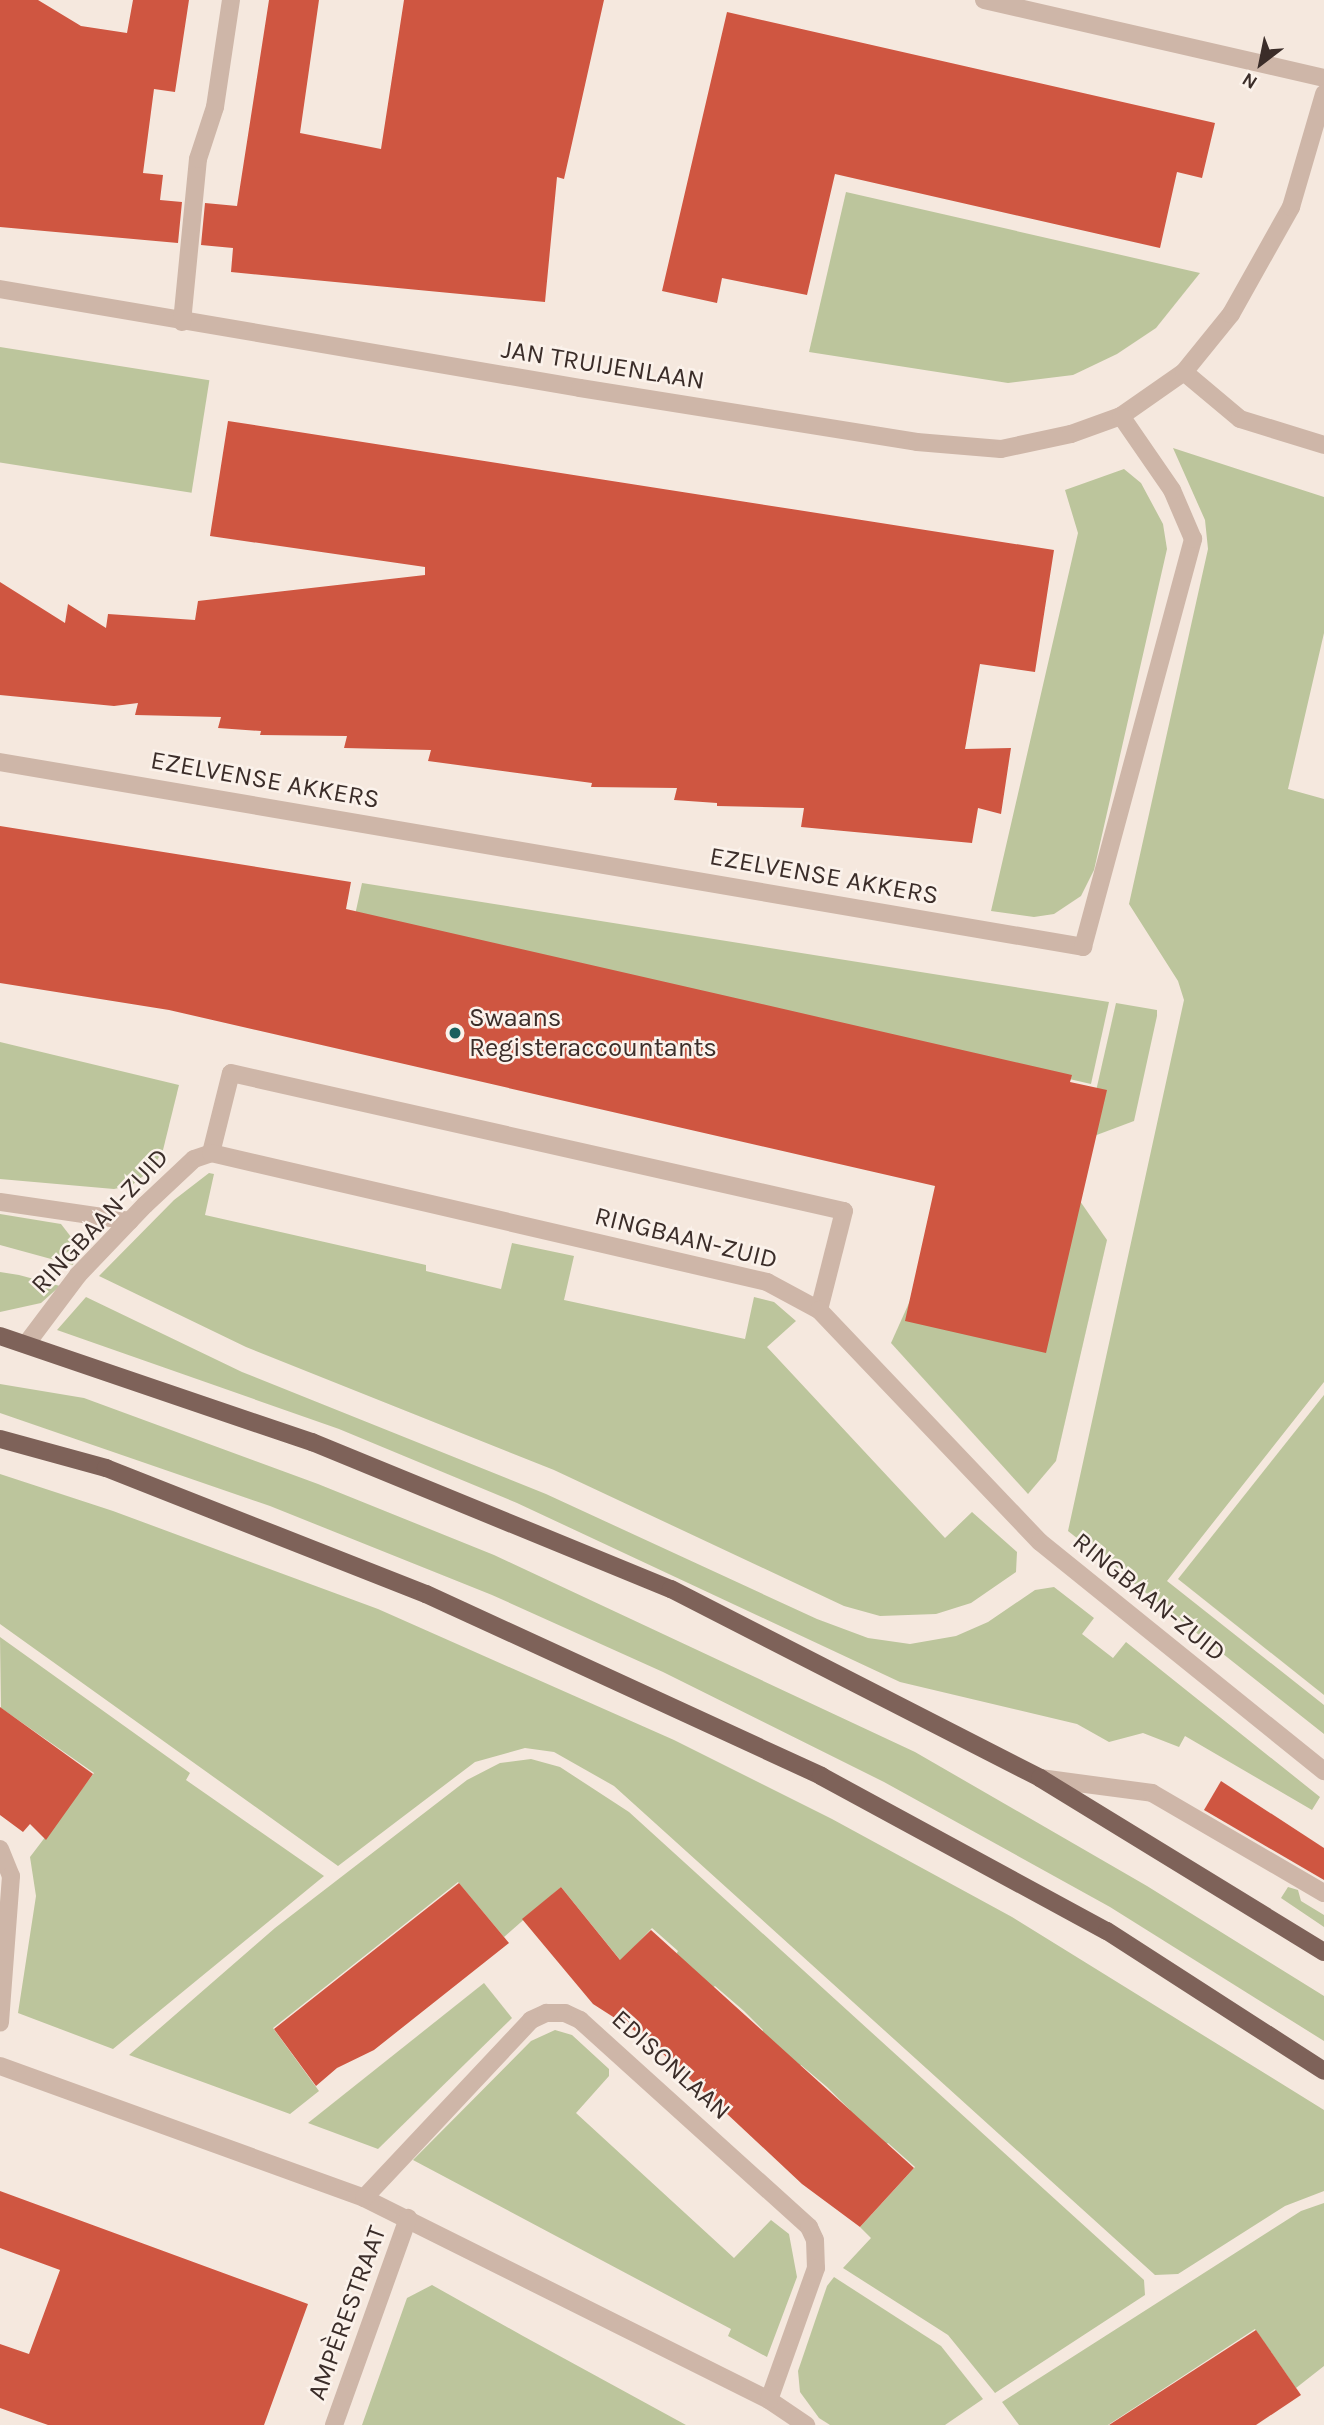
<!DOCTYPE html>
<meta charset="utf-8">
<style>
body{margin:0}
#map{position:relative;width:1324px;height:2425px;overflow:hidden;background:#f5e8de;font-family:Karla,sans-serif}
div>[style]{position:absolute}
.green>*{inset:0;background:#bcc59c;transform-origin:0 0}
.building>*{inset:0;background:#cf5641}
.minor>*{height:18px;margin:-9px;padding:0 9px;transform-origin:9px;border-radius:9px;background:#ceb6a8}
.major>*{height:18px;margin:-9px;padding:0 9px;transform-origin:9px;border-radius:9px;background:#7e6259}
.dots>*{width:19px;height:19px;translate:-50% -50%;box-sizing:border-box;border:4px solid #fbf2eb;border-radius:50%}
span{translate:-50% -50%;white-space:nowrap;text-align:center;line-height:1.15;-webkit-text-stroke:5px #fbf2eb;paint-order:stroke}
.street-label{font-size:26px;color:#3b2d29}
.poi-label{font-size:26px;color:#3b2d29}
.left{translate:0 -50%;text-align:left}
.north{position:absolute;left:1226px;top:28px;width:70px;height:70px;-webkit-text-stroke:5px #fbf2eb;paint-order:stroke;rotate:212deg;font-size:19px;font-weight:700;line-height:28px;text-align:center;color:#3b2d29}
.north::after{content:'';display:block;margin:auto;width:24px;height:32px;background:#3b2d29;clip-path:polygon(50% 0,100% 100%,50% 72%,0 100%)}
</style>
<div id="map">
<div class="green">
<div style="clip-path:polygon(846px 192px,1200px 273px,1156px 328px,1117px 354px,1073px 375px,1008px 383px,809px 352px)"></div>
<div style="left:0;top:347px;width:212px;height:114px;rotate:9deg"></div>
<div style="clip-path:polygon(1173px 448px,1324px 497px,1324px 633px,1288px 789px,1324px 799px,1324px 1382px,1167px 1581px,1324px 1705px,1324px 1734px,1068px 1531px,1184px 1000px,1178px 981px,1129px 904px,1208px 549px,1205px 520px)"></div>
<div style="clip-path:polygon(1124px 469px,1141px 483px,1163px 524px,1167px 549px,1094px 870px,1081px 896px,1054px 914px,1034px 917px,991px 911px,1078px 533px,1065px 490px)"></div>
<div style="clip-path:polygon(362px 883px,1109px 1002px,1091px 1084px,355px 915px)"></div>
<div style="clip-path:polygon(1116px 1003px,1157px 1010px,1157px 1016px,1134px 1121px,1094px 1136px,1096px 1091px)"></div>
<div style="clip-path:polygon(0 1042px,179px 1085px,163px 1150px,152px 1169px,132px 1185px,114px 1189px,0 1179px)"></div>
<div style="clip-path:polygon(209px 1173px,214px 1174px,205px 1215px,426px 1265px,426px 1271px,501px 1289px,512px 1243px,574px 1256px,564px 1300px,745px 1339px,754px 1297px,774px 1302px,796px 1321px,767px 1347px,945px 1538px,972px 1512px,1017px 1552px,1016px 1572px,971px 1603px,936px 1614px,880px 1616px,844px 1606px,554px 1470px,246px 1347px,99px 1276px,174px 1200px)"></div>
<div style="clip-path:polygon(1073px 1191px,1107px 1240px,1056px 1461px,1028px 1494px,891px 1343px,913px 1294px)"></div>
<div style="clip-path:polygon(0 1214px,61px 1224px,78px 1246px,73px 1265px,0 1245px)"></div>
<div style="clip-path:polygon(0 1272px,19px 1275px,60px 1286px,41px 1303px,0 1312px)"></div>
<div style="clip-path:polygon(86px 1297px,242px 1372px,546px 1494px,817px 1619px,868px 1638px,910px 1644px,956px 1636px,988px 1622px,1035px 1590px,1054px 1587px,1094px 1618px,1082px 1634px,1113px 1658px,1126px 1642px,1320px 1797px,1312px 1810px,1185px 1736px,1179px 1747px,1143px 1733px,1109px 1742px,1077px 1724px,900px 1682px,517px 1503px,339px 1429px,57px 1330px)"></div>
<div style="clip-path:polygon(0 1384px,84px 1398px,318px 1484px,494px 1555px,915px 1752px,1147px 1886px,1324px 1996px,1324px 2041px,1110px 1907px,884px 1782px,663px 1672px,492px 1595px,270px 1506px,0 1413px)"></div>
<div style="clip-path:polygon(1324px 1395px,1324px 1695px,1178px 1579px)"></div>
<div style="clip-path:polygon(0 1474px,113px 1511px,378px 1609px,674px 1740px,832px 1819px,1012px 1917px,1324px 2110px,1324px 2191px,1285px 2206px,1178px 2274px,1155px 2275px,614px 1786px,554px 1752px,525px 1748px,475px 1762px,338px 1866px,0 1624px)"></div>
<div style="clip-path:polygon(0 1637px,190px 1773px,186px 1780px,324px 1876px,113px 2049px,18px 2013px,36px 1896px,30px 1857px,94px 1773px,1px 1708px)"></div>
<div style="clip-path:polygon(531px 1759px,560px 1767px,629px 1812px,1144px 2280px,1145px 2295px,995px 2393px,948px 2335px,843px 2268px,871px 2238px,860px 2227px,915px 2167px,888px 2143px,880px 2149px,846px 2117px,850px 2110px,827px 2087px,801px 2065px,794px 2069px,759px 2038px,763px 2030px,744px 2011px,715px 1986px,708px 1991px,673px 1960px,678px 1951px,652px 1928px,621px 1961px,561px 1887px,504px 1937px,458px 1882px,273px 2028px,319px 2091px,290px 2114px,129px 2055px,275px 1928px,467px 1780px,500px 1763px)"></div>
<div style="clip-path:polygon(1288px 1887px,1298px 1890px,1301px 1901px,1324px 1915px,1324px 1927px,1281px 1898px)"></div>
<div style="clip-path:polygon(484px 1983px,512px 2018px,378px 2149px,308px 2123px)"></div>
<div style="clip-path:polygon(555px 2030px,572px 2035px,609px 2069px,609px 2076px,576px 2113px,734px 2258px,771px 2220px,789px 2234px,797px 2277px,767px 2357px,728px 2336px,731px 2329px,413px 2160px,531px 2041px)"></div>
<div style="clip-path:polygon(1324px 2203px,1324px 2366px,1296px 2388px,1255px 2329px,1108px 2425px,1019px 2425px,1002px 2402px,1301px 2211px)"></div>
<div style="clip-path:polygon(834px 2277px,941px 2346px,983px 2399px,945px 2425px,830px 2425px,819px 2418px,800px 2392px,798px 2371px,827px 2286px)"></div>
<div style="clip-path:polygon(432px 2285px,523px 2336px,686px 2425px,362px 2425px,407px 2298px)"></div>
</div>
<div class="building">
<div style="clip-path:polygon(0 0,38px 0,81px 26px,127px 33px,133px 0,189px 0,175px 92px,154px 89px,143px 173px,163px 175px,160px 200px,182px 202px,178px 243px,0 227px)"></div>
<div style="clip-path:polygon(269px 0,319px 0,300px 133px,381px 149px,404px 0,604px 0,564px 179px,557px 177px,545px 302px,231px 272px,233px 248px,201px 245px,205px 203px,237px 206px)"></div>
<div style="clip-path:polygon(727px 12px,1215px 123px,1202px 178px,1177px 172px,1160px 248px,835px 174px,807px 295px,722px 278px,717px 303px,662px 291px)"></div>
<div style="clip-path:polygon(228px 421px,1054px 550px,1035px 672px,980px 664px,965px 749px,1011px 748px,1001px 814px,978px 808px,972px 843px,801px 827px,804px 808px,717px 806px,717px 803px,674px 800px,677px 788px,591px 787px,592px 783px,428px 761px,431px 750px,344px 748px,347px 736px,260px 735px,261px 731px,218px 728px,221px 717px,135px 715px,138px 703px,114px 706px,0 695px,0 582px,65px 623px,68px 604px,106px 628px,108px 614px,195px 620px,198px 601px,425px 575px,425px 567px,210px 536px)"></div>
<div style="clip-path:polygon(0 826px,351px 882px,346px 909px,1072px 1075px,1070px 1082px,1107px 1090px,1046px 1353px,905px 1321px,935px 1186px,169px 1010px,0 983px)"></div>
<div style="clip-path:polygon(0 1707px,93px 1774px,46px 1840px,30px 1824px,23px 1832px,0 1815px)"></div>
<div style="clip-path:polygon(1221px 1781px,1324px 1848px,1324px 1880px,1204px 1810px)"></div>
<div style="clip-path:polygon(459px 1883px,509px 1943px,374px 2050px,337px 2068px,316px 2086px,274px 2029px)"></div>
<div style="clip-path:polygon(561px 1887px,620px 1960px,651px 1930px,914px 2168px,860px 2227px,802px 2184px,646px 2038px,593px 2004px,522px 1919px)"></div>
<div style="clip-path:polygon(0 2191px,308px 2304px,264px 2425px,48px 2425px,0 2408px,0 2344px,29px 2354px,60px 2270px,0 2248px)"></div>
<div style="clip-path:polygon(1256px 2330px,1301px 2395px,1256px 2425px,1109px 2425px)"></div>
</div>
<div class="minor">
<div style="left:984px;top:0;width:349px;rotate:12.9deg"></div>
<div style="left:0;top:289px;width:588px;rotate:9.69deg"></div>
<div style="left:580px;top:388px;width:341px;rotate:9.1deg"></div>
<div style="left:917px;top:442px;width:84px;rotate:4.8deg"></div>
<div style="left:1001px;top:449px;width:72px;rotate:-12.1deg"></div>
<div style="left:1071px;top:434px;width:53px;rotate:-19.8deg"></div>
<div style="left:1121px;top:416px;width:77px;rotate:-34.9deg"></div>
<div style="left:1184px;top:372px;width:75px;rotate:-51deg"></div>
<div style="left:1231px;top:314px;width:123px;rotate:-60.7deg"></div>
<div style="left:1291px;top:207px;width:118px;rotate:-73.7deg"></div>
<div style="left:182px;top:322px;width:164px;rotate:-84.4deg"></div>
<div style="left:198px;top:159px;width:55px;rotate:-71.9deg"></div>
<div style="left:215px;top:107px;width:108px;rotate:-81.5deg"></div>
<div style="left:1184px;top:372px;width:73px;rotate:40deg"></div>
<div style="left:1240px;top:419px;width:88px;rotate:17.2deg"></div>
<div style="left:0;top:762px;width:1099px;rotate:9.69deg"></div>
<div style="left:1083px;top:947px;width:423px;rotate:-74.9deg"></div>
<div style="left:1193px;top:539px;width:53px;rotate:-113.2deg"></div>
<div style="left:1172px;top:490px;width:90px;rotate:-124.6deg"></div>
<div style="left:211px;top:1153px;width:82px;rotate:-76deg"></div>
<div style="left:231px;top:1073px;width:628px;rotate:12.69deg"></div>
<div style="left:844px;top:1211px;width:102px;rotate:104.2deg"></div>
<div style="left:0;top:1202px;width:131px;rotate:8.3deg"></div>
<div style="left:27px;top:1343px;width:85px;rotate:-53.1deg"></div>
<div style="left:78px;top:1275px;width:97px;rotate:-46.3deg"></div>
<div style="left:145px;top:1205px;width:67px;rotate:-43.2deg"></div>
<div style="left:194px;top:1159px;width:18px;rotate:-19deg"></div>
<div style="left:211px;top:1153px;width:571px;rotate:13.06deg"></div>
<div style="left:767px;top:1282px;width:59px;rotate:28.3deg"></div>
<div style="left:819px;top:1310px;width:320px;rotate:46.4deg"></div>
<div style="left:1040px;top:1542px;width:365px;rotate:38.9deg"></div>
<div style="left:1040px;top:1778px;width:113px;rotate:7.6deg"></div>
<div style="left:1152px;top:1793px;width:199px;rotate:30.2deg"></div>
<div style="left:0;top:1849px;width:29px;rotate:68deg"></div>
<div style="left:11px;top:1876px;width:147px;rotate:94.3deg"></div>
<div style="left:0;top:2066px;width:387px;rotate:19.9deg"></div>
<div style="left:364px;top:2198px;width:453px;rotate:26.5deg"></div>
<div style="left:769px;top:2400px;width:45px;rotate:34deg"></div>
<div style="left:364px;top:2198px;width:244px;rotate:-46.8deg"></div>
<div style="left:531px;top:2020px;width:17px;rotate:-25deg"></div>
<div style="left:546px;top:2013px;width:19px"></div>
<div style="left:565px;top:2013px;width:17px;rotate:25deg"></div>
<div style="left:580px;top:2020px;width:309px;rotate:42.1deg"></div>
<div style="left:809px;top:2227px;width:14px;rotate:65deg"></div>
<div style="left:815px;top:2240px;width:28px;rotate:88deg"></div>
<div style="left:816px;top:2268px;width:140px;rotate:109.6deg"></div>
<div style="left:334px;top:2425px;width:220px;rotate:-70.3deg"></div>
</div>
<div class="major">
<div style="left:0;top:1336px;width:330px;rotate:18.8deg"></div>
<div style="left:312px;top:1442px;width:388px;rotate:22.3deg"></div>
<div style="left:671px;top:1589px;width:415px;rotate:27.1deg"></div>
<div style="left:1040px;top:1778px;width:333px;rotate:31.5deg"></div>
<div style="left:0;top:1439px;width:110px;rotate:15.3deg"></div>
<div style="left:106px;top:1468px;width:344px;rotate:21.5deg"></div>
<div style="left:426px;top:1594px;width:435px;rotate:24.7deg"></div>
<div style="left:821px;top:1776px;width:325px;rotate:28.5deg"></div>
<div style="left:1107px;top:1931px;width:258px;rotate:32.8deg"></div>
</div>
<div class="dots">
<div style="left:455px;top:1033px;background:#1a605e"></div>
</div>
<div class="street-label">
<span style="left:603px;top:365px;rotate:9deg">JAN TRUIJENLAAN</span>
<span style="left:265px;top:780px;rotate:10deg">EZELVENSE AKKERS</span>
<span style="left:824px;top:876px;rotate:10deg">EZELVENSE AKKERS</span>
<span style="left:100px;top:1221px;rotate:-47deg">RINGBAAN-ZUID</span>
<span style="left:686px;top:1238px;rotate:14deg">RINGBAAN-ZUID</span>
<span style="left:1149px;top:1597px;rotate:39deg">RINGBAAN-ZUID</span>
<span style="left:671px;top:2065px;rotate:42deg">EDISONLAAN</span>
<span style="left:347px;top:2313px;rotate:-70deg">AMPÈRESTRAAT</span>
</div>
<div class="poi-label">
<span class="left" style="left:469px;top:1033px">Swaans<br>Registeraccountants</span>
</div>
<div class="north">N</div>
</div>
